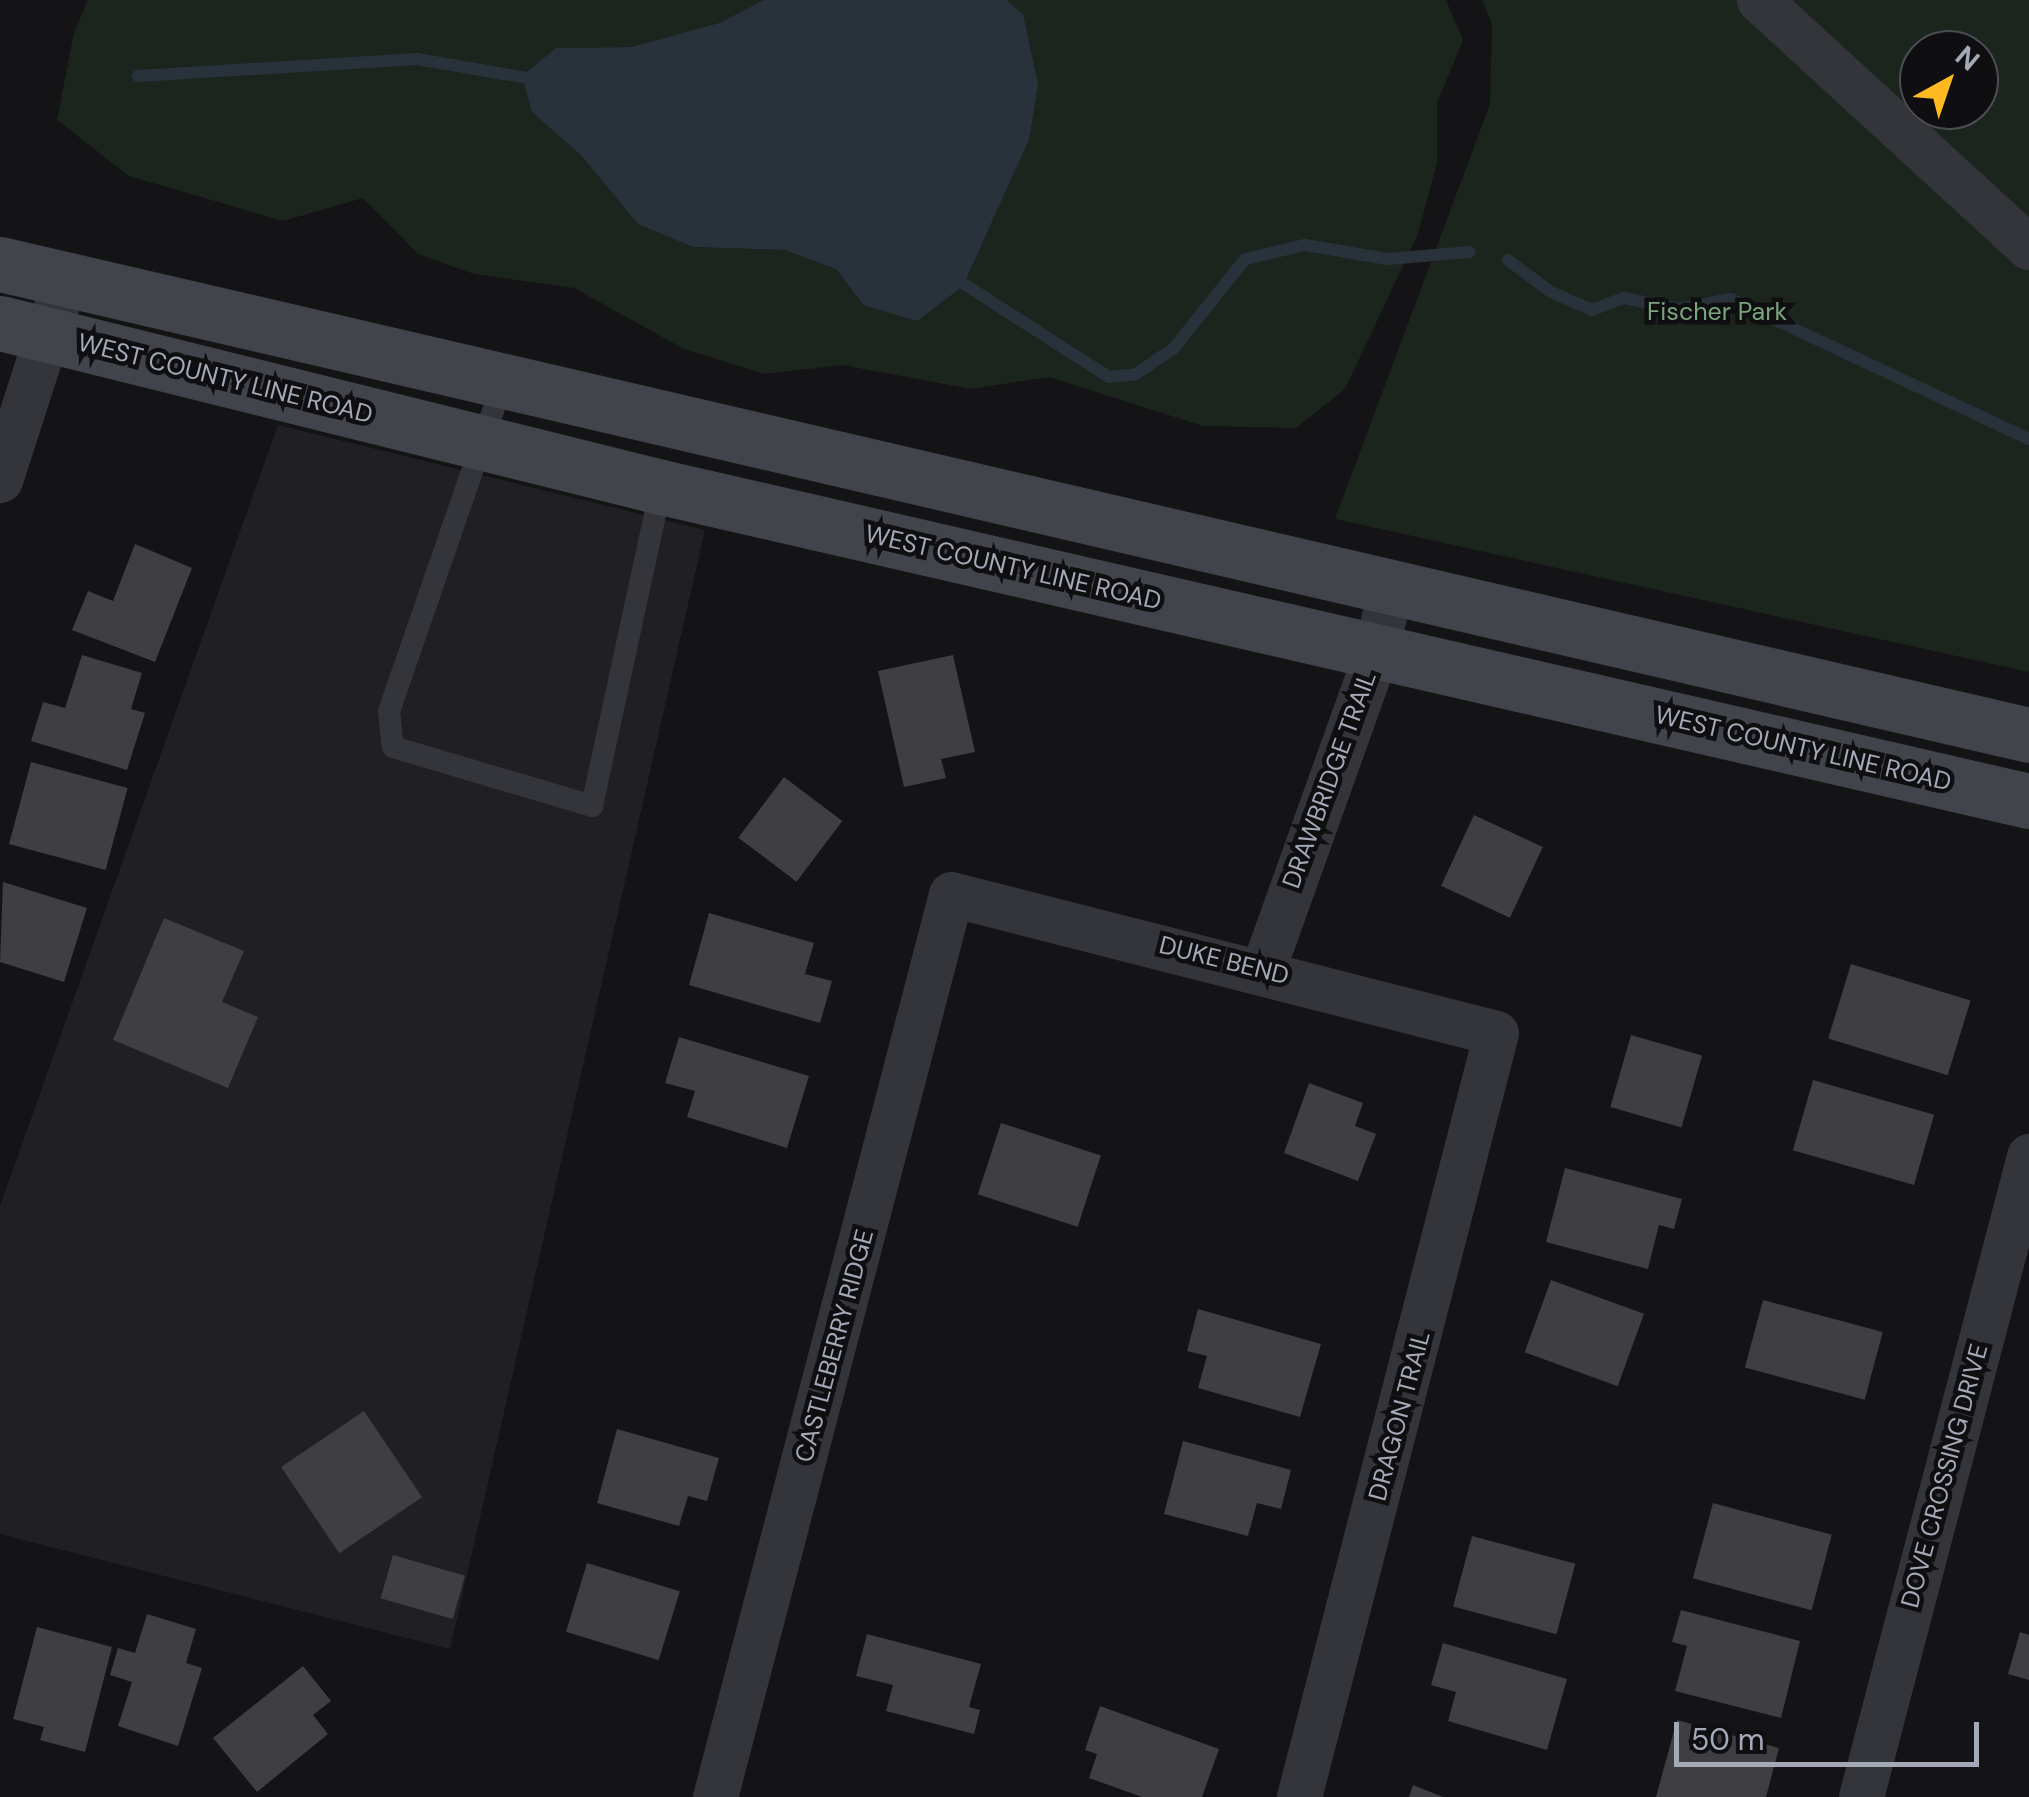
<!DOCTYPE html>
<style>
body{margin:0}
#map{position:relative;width:2029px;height:1797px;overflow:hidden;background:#141416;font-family:"DM Sans",sans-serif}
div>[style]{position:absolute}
.built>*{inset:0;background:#202023}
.green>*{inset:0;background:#1b241d}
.water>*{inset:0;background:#29323b}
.stream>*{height:12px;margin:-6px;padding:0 6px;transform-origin:6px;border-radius:6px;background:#29323b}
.building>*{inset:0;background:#3e3e43;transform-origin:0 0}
.lane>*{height:22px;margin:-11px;padding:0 11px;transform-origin:11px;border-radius:11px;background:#34353b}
.street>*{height:45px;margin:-22.5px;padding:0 22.5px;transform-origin:22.5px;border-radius:22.5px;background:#34353b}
.secondary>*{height:55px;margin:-27.5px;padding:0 27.5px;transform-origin:27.5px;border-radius:27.5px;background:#42444b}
span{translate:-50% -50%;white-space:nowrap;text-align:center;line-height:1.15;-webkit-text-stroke:9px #0f0f11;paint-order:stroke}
.park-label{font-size:25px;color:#79a47c}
.street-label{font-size:25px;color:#a4a9b7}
.north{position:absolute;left:1899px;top:30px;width:100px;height:100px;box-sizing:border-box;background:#0f0f11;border:2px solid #4b4d53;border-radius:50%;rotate:40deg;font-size:28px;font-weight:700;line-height:40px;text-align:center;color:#a4a9b7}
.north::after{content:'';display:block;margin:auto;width:35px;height:45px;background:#ffba22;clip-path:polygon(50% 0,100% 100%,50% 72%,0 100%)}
.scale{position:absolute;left:1674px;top:1722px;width:305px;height:45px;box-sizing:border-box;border:5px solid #a4a9b7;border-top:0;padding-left:12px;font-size:30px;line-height:35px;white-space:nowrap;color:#a4a9b7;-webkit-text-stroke:8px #0f0f11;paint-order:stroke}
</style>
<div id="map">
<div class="built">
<div style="clip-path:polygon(278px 425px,705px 530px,450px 1649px,0 1534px,0 1206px)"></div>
</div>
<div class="green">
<div style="clip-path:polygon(88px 0,764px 0,719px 23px,631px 47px,556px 48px,532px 112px,693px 247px,785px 250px,836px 269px,863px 305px,963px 286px,1029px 140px,1023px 14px,1007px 0,1446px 0,1463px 40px,1437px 103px,1437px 163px,1418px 234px,1345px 389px,1296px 428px,1203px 426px,1049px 377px,971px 389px,842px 365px,765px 374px,684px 349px,574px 288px,474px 274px,418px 254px,363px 198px,283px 221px,129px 176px,57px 120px,74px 32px)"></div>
<div style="clip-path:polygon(evenodd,1482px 0,2029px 0,2029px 672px,1335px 519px,1490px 104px,1492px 24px,1482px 0,1919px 50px,1979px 50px,1979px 110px,1919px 110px,1919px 50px)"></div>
</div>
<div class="water">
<div style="clip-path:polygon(764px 0,1007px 0,1023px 14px,1038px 84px,1029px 140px,963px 286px,917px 321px,863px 305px,836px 269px,785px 250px,693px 247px,638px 224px,581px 155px,532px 112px,522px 76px,556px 48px,631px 47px,719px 23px)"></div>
</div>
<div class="stream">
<div style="left:138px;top:76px;width:280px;rotate:-3.5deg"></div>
<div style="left:417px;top:59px;width:123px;rotate:9.8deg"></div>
<div style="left:1508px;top:260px;width:54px;rotate:36.7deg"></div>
<div style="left:1551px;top:292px;width:45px;rotate:23.7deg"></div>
<div style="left:1592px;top:310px;width:34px;rotate:-21deg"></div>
<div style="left:1624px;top:298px;width:55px;rotate:11.5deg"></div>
<div style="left:1678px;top:309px;width:54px;rotate:-10.7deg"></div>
<div style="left:1731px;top:299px;width:329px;rotate:25.2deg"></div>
<div style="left:953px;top:277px;width:185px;rotate:32.7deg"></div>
<div style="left:1109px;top:377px;width:27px;rotate:-6deg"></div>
<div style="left:1136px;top:374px;width:46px;rotate:-34.4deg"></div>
<div style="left:1174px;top:348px;width:114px;rotate:-51.4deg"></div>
<div style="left:1245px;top:259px;width:62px;rotate:-13.1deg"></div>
<div style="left:1305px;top:245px;width:84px;rotate:9.6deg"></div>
<div style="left:1388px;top:259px;width:82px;rotate:-4.9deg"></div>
</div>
<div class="building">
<div style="clip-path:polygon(135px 544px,192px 568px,155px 662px,72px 630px,88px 591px,113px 601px)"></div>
<div style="clip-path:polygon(82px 655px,142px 673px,131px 709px,145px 713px,127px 770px,31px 741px,43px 702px,65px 708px)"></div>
<div style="clip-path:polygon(953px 655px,975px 752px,941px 759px,946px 778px,904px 787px,878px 671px)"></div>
<div style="left:31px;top:762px;width:100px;height:85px;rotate:15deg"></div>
<div style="left:784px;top:777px;width:73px;height:76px;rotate:37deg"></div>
<div style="left:1474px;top:815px;width:76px;height:78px;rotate:25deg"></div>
<div style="clip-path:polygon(3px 882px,87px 908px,64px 982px,0 962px)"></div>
<div style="clip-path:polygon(709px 913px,814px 943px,805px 974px,832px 981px,820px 1023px,689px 985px)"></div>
<div style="clip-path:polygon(164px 918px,244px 951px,222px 1002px,258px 1017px,228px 1088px,113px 1040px)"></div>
<div style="left:1851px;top:964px;width:125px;height:78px;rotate:17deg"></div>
<div style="left:1631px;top:1035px;width:74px;height:75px;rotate:16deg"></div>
<div style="clip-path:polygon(679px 1037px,809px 1076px,787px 1148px,687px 1117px,695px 1091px,665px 1083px)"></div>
<div style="left:1813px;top:1080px;width:126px;height:73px;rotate:16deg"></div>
<div style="clip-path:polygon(1309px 1083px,1363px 1103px,1355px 1126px,1376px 1134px,1358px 1181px,1284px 1153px)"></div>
<div style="left:1001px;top:1123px;width:105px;height:75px;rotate:18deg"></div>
<div style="clip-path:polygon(1565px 1168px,1682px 1199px,1674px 1229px,1659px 1225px,1648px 1269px,1546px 1242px)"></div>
<div style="left:1551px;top:1280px;width:99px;height:77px;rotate:20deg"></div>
<div style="left:1763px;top:1300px;width:124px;height:70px;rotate:15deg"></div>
<div style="clip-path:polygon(1198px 1309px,1321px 1344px,1300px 1417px,1198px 1388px,1207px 1356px,1187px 1351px)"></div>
<div style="left:364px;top:1411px;width:104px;height:100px;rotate:56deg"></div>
<div style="clip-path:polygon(617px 1429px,719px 1458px,707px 1501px,688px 1496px,679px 1526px,597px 1503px)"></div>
<div style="clip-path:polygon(1183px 1441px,1291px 1470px,1281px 1509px,1257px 1503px,1248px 1536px,1164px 1514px)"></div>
<div style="left:1713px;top:1503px;width:123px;height:78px;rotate:15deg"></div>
<div style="left:1472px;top:1536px;width:107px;height:73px;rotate:15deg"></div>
<div style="left:393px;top:1555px;width:75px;height:45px;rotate:16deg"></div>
<div style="left:587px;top:1563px;width:97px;height:72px;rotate:17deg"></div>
<div style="clip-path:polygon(1681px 1610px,1800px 1641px,1781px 1718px,1675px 1691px,1687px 1646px,1672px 1642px)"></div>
<div style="clip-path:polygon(147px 1614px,196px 1629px,186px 1663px,202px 1668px,178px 1746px,118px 1726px,132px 1682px,110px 1675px,118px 1648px,135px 1653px)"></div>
<div style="clip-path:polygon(37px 1627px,112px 1647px,85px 1752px,40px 1740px,44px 1727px,13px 1719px)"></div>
<div style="clip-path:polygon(2020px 1632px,2029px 1635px,2029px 1680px,2008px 1674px)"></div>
<div style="clip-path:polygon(867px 1634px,981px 1664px,969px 1707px,980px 1710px,974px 1734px,886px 1711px,893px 1685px,856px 1676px)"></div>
<div style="clip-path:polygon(1443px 1643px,1567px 1679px,1547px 1750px,1448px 1721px,1456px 1692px,1431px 1685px)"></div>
<div style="clip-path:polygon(303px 1666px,331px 1701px,313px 1715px,328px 1734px,257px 1792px,213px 1738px)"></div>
<div style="clip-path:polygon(1100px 1706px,1219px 1749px,1202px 1797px,1142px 1797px,1089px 1778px,1097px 1754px,1085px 1750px)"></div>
<div style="clip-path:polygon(1677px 1720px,1779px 1748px,1766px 1797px,1656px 1797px)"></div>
<div style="clip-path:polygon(1413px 1785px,1443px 1797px,1409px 1797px)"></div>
</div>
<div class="lane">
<div style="left:503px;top:382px;width:348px;rotate:109.1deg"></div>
<div style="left:389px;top:711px;width:36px;rotate:84deg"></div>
<div style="left:393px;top:747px;width:208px;rotate:16.5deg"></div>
<div style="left:592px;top:806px;width:326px;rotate:-77.8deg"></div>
</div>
<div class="street">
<div style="left:1759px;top:0;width:366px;rotate:42.5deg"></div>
<div style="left:0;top:480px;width:211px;rotate:-72.1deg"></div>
<div style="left:1263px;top:969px;width:336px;rotate:-70.3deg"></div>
<div style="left:1376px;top:653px;width:66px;rotate:-77.8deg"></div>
<div style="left:715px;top:1797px;width:933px;rotate:-75.35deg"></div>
<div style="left:951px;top:894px;width:562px;rotate:14.31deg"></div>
<div style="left:1496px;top:1033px;width:789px;rotate:104.46deg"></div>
<div style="left:1861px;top:1797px;width:663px;rotate:-75.31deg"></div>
</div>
<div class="secondary">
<div style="left:0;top:264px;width:2083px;rotate:13.07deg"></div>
<div style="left:0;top:323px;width:681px;rotate:13.93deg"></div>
<div style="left:661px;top:487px;width:1404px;rotate:12.93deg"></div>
</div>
<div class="park-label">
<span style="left:1717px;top:312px">Fischer Park</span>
</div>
<div class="street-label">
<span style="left:225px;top:379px;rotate:14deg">WEST COUNTY LINE ROAD</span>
<span style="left:1013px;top:568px;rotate:13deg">WEST COUNTY LINE ROAD</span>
<span style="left:1803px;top:749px;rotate:13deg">WEST COUNTY LINE ROAD</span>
<span style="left:1330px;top:780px;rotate:-70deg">DRAWBRIDGE TRAIL</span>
<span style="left:1224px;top:961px;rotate:14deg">DUKE BEND</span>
<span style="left:835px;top:1346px;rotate:-75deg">CASTLEBERRY RIDGE</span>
<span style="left:1400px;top:1416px;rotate:-75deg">DRAGON TRAIL</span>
<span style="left:1945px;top:1476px;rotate:-75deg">DOVE CROSSING DRIVE</span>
</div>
<div class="north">N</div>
<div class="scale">50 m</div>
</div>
